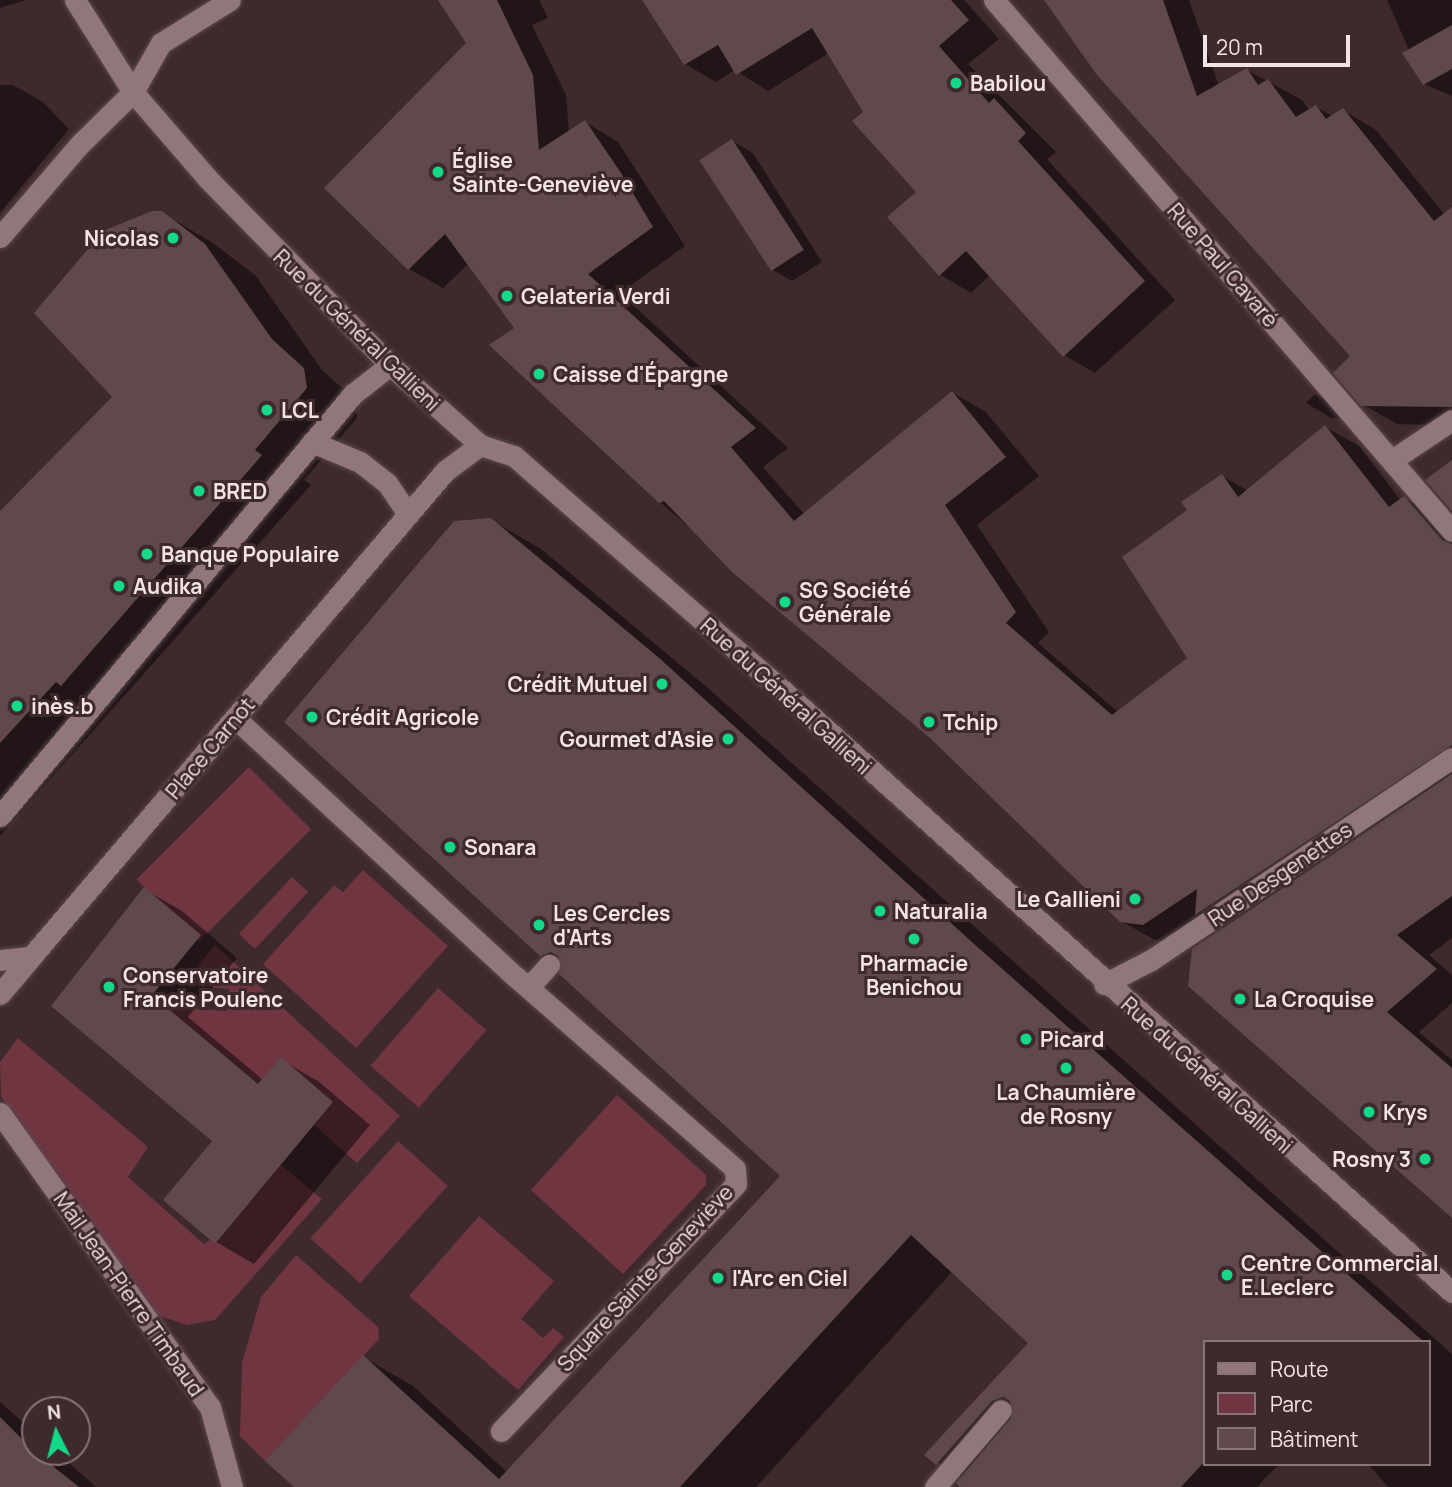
<!DOCTYPE html>
<meta charset="utf-8">
<style>
body{margin:0}
#map{position:relative;width:1452px;height:1487px;overflow:hidden;background:#3e292d;font-family:Manrope,sans-serif}
div>[style]{position:absolute}
.green>*{inset:0;background:#6f3642;transform-origin:0 0}
.shadow>*{inset:0;background:#0007}
.building>*{inset:0;background:#60494c;transform-origin:0 0}
.roads{filter:drop-shadow(0 0 2px #5a484b) drop-shadow(0 0 2px #5a484b)}
.lane>*{height:21px;margin:-10.5px;padding:0 10.5px;transform-origin:10.5px;border-radius:10.5px;background:#91777b}
.street>*{height:21px;margin:-10.5px;padding:0 10.5px;transform-origin:10.5px;border-radius:10.5px;background:#91777b}
.secondary>*{height:21px;margin:-10.5px;padding:0 10.5px;transform-origin:10.5px;border-radius:10.5px;background:#91777b}
.dots>*{width:19px;height:19px;translate:-50% -50%;box-sizing:border-box;border:4px solid #3e292d;border-radius:50%}
span{translate:-50% -50%;white-space:nowrap;text-align:center;line-height:1.15;-webkit-text-stroke:6px #3e292d;paint-order:stroke}
.poi-label{font-size:21px;color:#f2e4e6;font-weight:700}
.left{translate:0 -50%;text-align:left}
.right{translate:-100% -50%;text-align:right}
.street-label{font-size:21px;color:#f2e4e6}
.legend{position:absolute;left:1203px;top:1340px;width:228px;height:126px;box-sizing:border-box;background:#3e292d;border:2px solid #867477;margin:0;padding:9px 12px;list-style:none;font-size:21px;color:#f2e4e6}
.legend li{display:flex;align-items:center;gap:14px;height:35px}
.legend b{width:35px;border:2px solid #867477}
.north{position:absolute;left:21px;top:1396px;width:70px;height:70px;box-sizing:border-box;background:#3e292d;border:2px solid #867477;border-radius:50%;rotate:354deg;font-size:19px;font-weight:700;line-height:28px;text-align:center;color:#f2e4e6}
.north::after{content:'';display:block;margin:auto;width:24px;height:32px;background:#13d989;clip-path:polygon(50% 0,100% 100%,50% 72%,0 100%)}
.scale{position:absolute;left:1203px;top:35px;width:147px;height:32px;box-sizing:border-box;border:4px solid #f2e4e6;border-top:0;padding-left:9px;font-size:21px;line-height:24px;white-space:nowrap;color:#f2e4e6;-webkit-text-stroke:5px #3e292d;paint-order:stroke}
</style>
<div id="map">
<div class="green">
<div style="left:249px;top:767px;width:88px;height:159px;rotate:45deg"></div>
<div style="clip-path:polygon(363px 870px,448px 946px,356px 1048px,263px 964px,334px 885px,343px 892px)"></div>
<div style="left:292px;top:877px;width:22px;height:78px;rotate:43deg"></div>
<div style="clip-path:polygon(215px 945px,400px 1116px,357px 1163px,314px 1125px,333px 1102px,281px 1058px,258px 1084px,165px 1006px,227px 1011px,229px 989px,183px 984px)"></div>
<div style="left:438px;top:988px;width:64px;height:103px;rotate:41deg"></div>
<div style="clip-path:polygon(18px 1038px,148px 1147px,128px 1177px,204px 1244px,210px 1240px,216px 1243px,281px 1165px,322px 1199px,215px 1320px,187px 1325px,151px 1313px,1px 1096px,0 1062px)"></div>
<div style="clip-path:polygon(617px 1095px,706px 1175px,706px 1185px,623px 1274px,531px 1190px)"></div>
<div style="left:398px;top:1141px;width:67px;height:131px;rotate:42deg"></div>
<div style="clip-path:polygon(479px 1216px,554px 1281px,521px 1319px,543px 1338px,553px 1328px,564px 1337px,518px 1390px,409px 1296px)"></div>
<div style="clip-path:polygon(296px 1255px,378px 1327px,379px 1339px,265px 1461px,240px 1436px,242px 1363px,261px 1297px)"></div>
</div>
<div class="shadow">
<div style="clip-path:polygon(0 0,26px 0,0 8px)"></div>
<div style="clip-path:polygon(440px 0,539px 0,548px 18px,532px 25px,566px 95px,569px 132px,585px 122px,618px 142px,685px 246px,620px 293px,788px 448px,763px 467px,804px 514px,953px 393px,986px 412px,1039px 476px,977px 525px,1049px 632px,1038px 643px,1118px 712px,1189px 658px,1190px 510px,1222px 476px,1248px 491px,1325px 427px,1359px 446px,1401px 501px,1404px 498px,1438px 517px,1452px 534px,1452px 938px,1429px 955px,1452px 975px,1452px 1003px,1419px 1032px,1452px 1060px,1452px 1216px,1223px 929px,1209px 921px,1177px 943px,1155px 940px,1121px 921px,931px 737px,660px 502px,516px 328px,469px 263px,443px 288px,409px 269px,327px 188px,468px 44px)"></div>
<div style="clip-path:polygon(645px 0,964px 0,999px 39px,968px 64px,1056px 152px,1047px 159px,1175px 300px,1095px 373px,1064px 355px,990px 275px,971px 293px,941px 275px,889px 218px,918px 193px,829px 53px,768px 91px,735px 70px,716px 82px,685px 64px)"></div>
<div style="clip-path:polygon(1046px 0,1189px 0,1219px 86px,1247px 70px,1302px 100px,1310px 111px,1316px 107px,1333px 116px,1343px 110px,1376px 130px,1445px 215px,1452px 209px,1452px 426px,1397px 424px,1362px 404px,1353px 356px)"></div>
<div style="clip-path:polygon(1387px 0,1452px 0,1452px 96px,1424px 84px)"></div>
<div style="clip-path:polygon(0 85px,13px 85px,43px 102px,69px 129px,0 213px)"></div>
<div style="clip-path:polygon(732px 141px,753px 153px,822px 262px,792px 281px,771px 269px)"></div>
<div style="clip-path:polygon(162px 213px,213px 243px,256px 276px,322px 370px,354px 399px,357px 418px,304px 480px,311px 485px,0 836px,0 515px,115px 397px)"></div>
<div style="clip-path:polygon(1315px 394px,1341px 409px,1350px 419px,1331px 418px,1306px 403px)"></div>
<div style="clip-path:polygon(491px 520px,541px 549px,708px 688px,1452px 1354px,1452px 1487px,1388px 1487px,1368px 1464px,1429px 1464px,1429px 1342px,1205px 1342px,1205px 1464px,1279px 1464px,1257px 1487px,962px 1487px,962px 1478px,927px 1455px,1031px 1343px,953px 1271px,756px 1487px,296px 1487px,363px 1357px,413px 1386px,508px 1473px,782px 1176px,560px 966px,541px 954px)"></div>
<div style="clip-path:polygon(144px 889px,182px 911px,237px 958px,188px 1017px,263px 1080px,281px 1060px,318px 1081px,370px 1125px,254px 1264px,216px 1242px,165px 1200px,214px 1140px,53px 1005px)"></div>
<div style="clip-path:polygon(0 1402px,35px 1433px,35px 1452px,57px 1452px,96px 1487px,0 1487px)"></div>
</div>
<div class="building">
<div style="clip-path:polygon(438px 0,497px 0,533px 75px,539px 150px,585px 120px,621px 173px,653px 227px,588px 274px,756px 428px,731px 447px,794px 521px,952px 391px,1006px 457px,945px 505px,1016px 612px,1006px 623px,1112px 715px,1187px 658px,1122px 557px,1187px 510px,1181px 502px,1222px 474px,1238px 497px,1325px 425px,1389px 507px,1404px 496px,1442px 540px,1452px 544px,1452px 745px,1195px 915px,1197px 889px,1143px 925px,1120px 922px,930px 738px,732px 572px,664px 501px,659px 503px,489px 345px,514px 328px,445px 234px,408px 270px,324px 188px,466px 43px)"></div>
<div style="clip-path:polygon(642px 0,951px 0,969px 20px,939px 46px,989px 103px,994px 98px,1026px 133px,1018px 141px,1145px 281px,1063px 357px,966px 251px,939px 276px,887px 217px,916px 192px,852px 121px,863px 112px,812px 28px,736px 75px,718px 45px,684px 65px)"></div>
<div style="clip-path:polygon(1044px 0,1163px 0,1197px 96px,1247px 68px,1258px 85px,1268px 79px,1296px 117px,1316px 105px,1326px 119px,1343px 108px,1434px 221px,1452px 207px,1452px 407px,1361px 406px,1333px 373px,1350px 356px,1097px 75px)"></div>
<div style="clip-path:polygon(1452px 25px,1452px 69px,1423px 85px,1402px 53px)"></div>
<div style="left:732px;top:139px;width:132px;height:39px;rotate:57deg"></div>
<div style="clip-path:polygon(152px 211px,162px 211px,205px 244px,272px 339px,304px 368px,307px 388px,255px 450px,262px 455px,61px 686px,56px 682px,0 743px,0 511px,112px 397px,34px 313px,103px 231px)"></div>
<div style="clip-path:polygon(1452px 460px,1452px 511px,1425px 480px)"></div>
<div style="clip-path:polygon(491px 518px,658px 657px,973px 943px,1424px 1342px,1205px 1342px,1205px 1461px,1181px 1487px,960px 1487px,956px 1483px,1011px 1418px,1010px 1401px,1003px 1397px,992px 1401px,936px 1465px,924px 1455px,1028px 1343px,911px 1235px,680px 1487px,294px 1487px,265px 1461px,363px 1355px,499px 1479px,780px 1176px,559px 974px,558px 956px,551px 952px,540px 956px,284px 722px,454px 521px)"></div>
<div style="clip-path:polygon(1452px 774px,1452px 896px,1397px 935px,1437px 969px,1387px 1012px,1452px 1068px,1452px 1218px,1188px 986px,1192px 949px)"></div>
<div style="clip-path:polygon(144px 887px,201px 935px,152px 995px,258px 1084px,281px 1057px,333px 1102px,215px 1244px,163px 1200px,212px 1141px,51px 1006px)"></div>
<div style="clip-path:polygon(0 1417px,35px 1452px,79px 1487px,0 1487px)"></div>
</div>
<div class="roads">
<div class="lane">
<div style="left:312px;top:442px;width:52px;rotate:22.6deg"></div>
<div style="left:360px;top:462px;width:34px;rotate:38deg"></div>
<div style="left:387px;top:483px;width:37px;rotate:56deg"></div>
<div style="left:235px;top:718px;width:382px;rotate:42.7deg"></div>
<div style="left:516px;top:977px;width:291px;rotate:41.2deg"></div>
<div style="left:735px;top:1169px;width:15px;rotate:86deg"></div>
<div style="left:736px;top:1184px;width:341px;rotate:133.6deg"></div>
<div style="left:0;top:816px;width:550px;rotate:-50.09deg"></div>
<div style="left:353px;top:394px;width:47px;rotate:-38.1deg"></div>
<div style="left:0;top:960px;width:31px;rotate:-6deg"></div>
<div style="left:31px;top:957px;width:638px;rotate:-49.57deg"></div>
<div style="left:445px;top:471px;width:44px;rotate:-36.6deg"></div>
<div style="left:529px;top:987px;width:30px;rotate:-48deg"></div>
<div style="left:0;top:994px;width:48px;rotate:-50deg"></div>
<div style="left:0;top:1113px;width:361px;rotate:54.5deg"></div>
<div style="left:210px;top:1407px;width:83px;rotate:74.6deg"></div>
<div style="left:935px;top:1487px;width:101px;rotate:-49.4deg"></div>
</div>
<div class="street">
<div style="left:1392px;top:460px;width:72px;rotate:-33.7deg"></div>
<div style="left:1104px;top:984px;width:53px;rotate:-27.1deg"></div>
<div style="left:1151px;top:960px;width:362px;rotate:-33.9deg"></div>
</div>
<div class="secondary">
<div style="left:75px;top:0;width:109px;rotate:57.8deg"></div>
<div style="left:133px;top:92px;width:115px;rotate:49.2deg"></div>
<div style="left:208px;top:179px;width:260px;rotate:45.6deg"></div>
<div style="left:390px;top:365px;width:120px;rotate:41.6deg"></div>
<div style="left:480px;top:445px;width:36px;rotate:18deg"></div>
<div style="left:514px;top:456px;width:340px;rotate:41.1deg"></div>
<div style="left:770px;top:679px;width:917px;rotate:41.95deg"></div>
<div style="left:994px;top:0;width:701px;rotate:49.22deg"></div>
<div style="left:0;top:237px;width:121px;rotate:-49.3deg"></div>
<div style="left:79px;top:145px;width:76px;rotate:-44.5deg"></div>
<div style="left:133px;top:92px;width:56px;rotate:-60.3deg"></div>
<div style="left:161px;top:43px;width:81px;rotate:-31.9deg"></div>
</div>
</div>
<div class="dots">
<div style="left:956px;top:83px;background:#13d989"></div>
<div style="left:438px;top:172px;background:#13d989"></div>
<div style="left:173px;top:238px;background:#13d989"></div>
<div style="left:507px;top:296px;background:#13d989"></div>
<div style="left:539px;top:374px;background:#13d989"></div>
<div style="left:267px;top:410px;background:#13d989"></div>
<div style="left:199px;top:491px;background:#13d989"></div>
<div style="left:147px;top:554px;background:#13d989"></div>
<div style="left:119px;top:586px;background:#13d989"></div>
<div style="left:785px;top:602px;background:#13d989"></div>
<div style="left:662px;top:684px;background:#13d989"></div>
<div style="left:17px;top:706px;background:#13d989"></div>
<div style="left:312px;top:717px;background:#13d989"></div>
<div style="left:929px;top:722px;background:#13d989"></div>
<div style="left:728px;top:739px;background:#13d989"></div>
<div style="left:450px;top:847px;background:#13d989"></div>
<div style="left:1135px;top:899px;background:#13d989"></div>
<div style="left:880px;top:911px;background:#13d989"></div>
<div style="left:539px;top:925px;background:#13d989"></div>
<div style="left:914px;top:939px;background:#13d989"></div>
<div style="left:109px;top:987px;background:#13d989"></div>
<div style="left:1240px;top:999px;background:#13d989"></div>
<div style="left:1026px;top:1039px;background:#13d989"></div>
<div style="left:1066px;top:1068px;background:#13d989"></div>
<div style="left:1369px;top:1112px;background:#13d989"></div>
<div style="left:1425px;top:1159px;background:#13d989"></div>
<div style="left:1227px;top:1275px;background:#13d989"></div>
<div style="left:718px;top:1278px;background:#13d989"></div>
</div>
<div class="poi-label">
<span class="left" style="left:970px;top:83px">Babilou</span>
<span class="left" style="left:452px;top:172px">Église<br>Sainte-Geneviève</span>
<span class="right" style="left:159px;top:238px">Nicolas</span>
<span class="left" style="left:521px;top:296px">Gelateria Verdi</span>
<span class="left" style="left:553px;top:374px">Caisse d'Épargne</span>
<span class="left" style="left:281px;top:410px">LCL</span>
<span class="left" style="left:213px;top:491px">BRED</span>
<span class="left" style="left:161px;top:554px">Banque Populaire</span>
<span class="left" style="left:133px;top:586px">Audika</span>
<span class="left" style="left:799px;top:602px">SG Société<br>Générale</span>
<span class="right" style="left:648px;top:684px">Crédit Mutuel</span>
<span class="left" style="left:31px;top:706px">inès.b</span>
<span class="left" style="left:326px;top:717px">Crédit Agricole</span>
<span class="left" style="left:943px;top:722px">Tchip</span>
<span class="right" style="left:714px;top:739px">Gourmet d'Asie</span>
<span class="left" style="left:464px;top:847px">Sonara</span>
<span class="right" style="left:1121px;top:899px">Le Gallieni</span>
<span class="left" style="left:894px;top:911px">Naturalia</span>
<span class="left" style="left:553px;top:925px">Les Cercles<br>d'Arts</span>
<span style="left:914px;top:975px">Pharmacie<br>Benichou</span>
<span class="left" style="left:123px;top:987px">Conservatoire<br>Francis Poulenc</span>
<span class="left" style="left:1254px;top:999px">La Croquise</span>
<span class="left" style="left:1040px;top:1039px">Picard</span>
<span style="left:1066px;top:1104px">La Chaumière<br>de Rosny</span>
<span class="left" style="left:1383px;top:1112px">Krys</span>
<span class="right" style="left:1411px;top:1159px">Rosny 3</span>
<span class="left" style="left:1241px;top:1275px">Centre Commercial<br>E.Leclerc</span>
<span class="left" style="left:732px;top:1278px">l'Arc en Ciel</span>
</div>
<div class="street-label">
<span style="left:1223px;top:265px;rotate:49deg">Rue Paul Cavaré</span>
<span style="left:357px;top:330px;rotate:44deg">Rue du Général Gallieni</span>
<span style="left:786px;top:696px;rotate:42deg">Rue du Général Gallieni</span>
<span style="left:210px;top:748px;rotate:-50deg">Place Carnot</span>
<span style="left:1280px;top:874px;rotate:-34deg">Rue Desgenettes</span>
<span style="left:1207px;top:1075px;rotate:42deg">Rue du Général Gallieni</span>
<span style="left:645px;top:1278px;rotate:-47deg">Square Sainte-Geneviève</span>
<span style="left:129px;top:1294px;rotate:55deg">Mail Jean-Pierre Timbaud</span>
</div>
<ul class="legend">
<li><b style="height:9px;background:#91777b"></b>Route</li>
<li><b style="height:19px;background:#6f3642"></b>Parc</li>
<li><b style="height:19px;background:#60494c"></b>Bâtiment</li>
</ul>
<div class="north">N</div>
<div class="scale">20 m</div>
</div>
